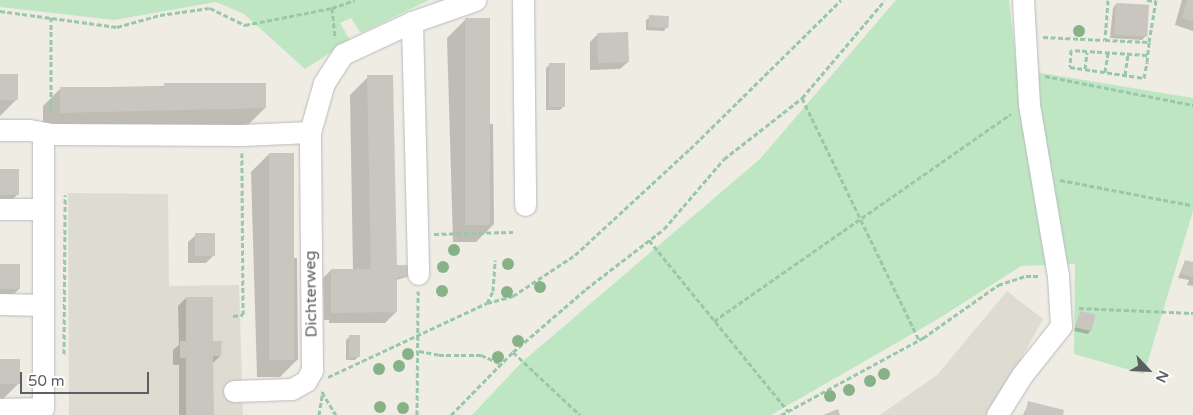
<!DOCTYPE html>
<style>
body{margin:0}
#map{position:relative;width:1193px;height:415px;overflow:hidden;background:#eeece3;font-family:"Varela Round",sans-serif}
div>[style]{position:absolute}
.education>*{inset:0;background:#dedcd1}
.green>*{inset:0;background:#bfe6c2}
.shadow>*{inset:0;background:#0003}
.building>*{inset:0;background:#c9c6c0;transform-origin:0 0}
.path>*{height:3px;margin-top:-1.5px;transform-origin:0;background:repeating-linear-gradient(90deg,#98c7a9 0 5px,transparent 0 7.5px)}
.roads{filter:drop-shadow(0 0 1px #b8babf) drop-shadow(0 0 1px #b8babf)}
.minor>*{height:21px;margin:-10.5px;padding:0 10.5px;transform-origin:10.5px;border-radius:10.5px;background:#fff}
.trees>*{width:12px;height:12px;margin:-6px;border-radius:50%;background:#87b288}
span{translate:-50% -50%;white-space:nowrap;text-align:center;line-height:1.15;-webkit-text-stroke:4px #fff;paint-order:stroke}
.street-label{font-size:16px;color:#5b5e64}
.north{position:absolute;left:1123px;top:345px;width:50px;height:50px;-webkit-text-stroke:4px #fff;paint-order:stroke;rotate:115deg;font-size:14px;font-weight:700;line-height:20px;text-align:center;color:#5b5e64}
.north::after{content:'';display:block;margin:auto;width:18px;height:22px;background:#5b5e64;clip-path:polygon(50% 0,100% 100%,50% 72%,0 100%)}
.scale{position:absolute;left:20px;top:372px;width:129px;height:22px;box-sizing:border-box;border:2px solid #5b5e64;border-top:0;padding-left:6px;font-size:15px;line-height:18px;white-space:nowrap;color:#5b5e64;-webkit-text-stroke:4px #fff;paint-order:stroke}
</style>
<div id="map">
<div class="education">
<div style="clip-path:polygon(68px 193px,168px 194px,169px 286px,239px 285px,243px 415px,69px 415px)"></div>
<div style="clip-path:polygon(1007px 291px,1043px 319px,990px 415px,880px 415px,937px 375px)"></div>
</div>
<div class="green">
<div style="clip-path:polygon(0 0,429px 0,361px 33px,351px 18px,340px 23px,350px 40px,305px 69px,244px 14px,216px 2px,114px 20px,0 7px)"></div>
<div style="clip-path:polygon(896px 0,1009px 0,1017px 69px,1193px 98px,1193px 211px,1144px 374px,1074px 354px,1075px 264px,1021px 266px,938px 319px,771px 415px,472px 415px,522px 362px,760px 159px)"></div>
</div>
<div class="shadow">
<div style="clip-path:polygon(1182px 0,1193px 0,1193px 31px,1175px 25px)"></div>
<div style="clip-path:polygon(1116px 4px,1145px 37px,1142px 40px,1110px 38px,1113px 8px)"></div>
<div style="clip-path:polygon(650px 17px,667px 27px,664px 31px,646px 30px,646px 20px)"></div>
<div style="clip-path:polygon(465px 20px,489px 124px,493px 124px,494px 224px,476px 242px,453px 242px,447px 38px)"></div>
<div style="clip-path:polygon(598px 34px,628px 62px,620px 69px,590px 70px,590px 42px)"></div>
<div style="clip-path:polygon(549px 65px,564px 106px,560px 110px,546px 110px,546px 68px)"></div>
<div style="clip-path:polygon(0 75px,17px 99px,0 116px)"></div>
<div style="clip-path:polygon(368px 77px,396px 269px,407px 277px,396px 280px,396px 312px,385px 323px,329px 323px,329px 320px,324px 320px,323px 278px,331px 270px,353px 270px,350px 95px)"></div>
<div style="clip-path:polygon(265px 84px,265px 108px,247px 126px,43px 130px,43px 106px,61px 88px)"></div>
<div style="clip-path:polygon(269px 154px,293px 258px,297px 258px,298px 359px,280px 377px,257px 377px,251px 172px)"></div>
<div style="clip-path:polygon(0 170px,18px 194px,0 212px)"></div>
<div style="clip-path:polygon(196px 235px,213px 256px,206px 263px,188px 263px,188px 242px)"></div>
<div style="clip-path:polygon(1185px 261px,1193px 263px,1193px 286px,1187px 285px,1189px 280px,1178px 278px)"></div>
<div style="clip-path:polygon(0 265px,19px 289px,1px 307px,0 307px)"></div>
<div style="clip-path:polygon(186px 298px,220px 356px,212px 364px,212px 415px,179px 415px,179px 365px,173px 365px,173px 350px,179px 345px,178px 306px)"></div>
<div style="clip-path:polygon(1080px 313px,1091px 330px,1088px 334px,1074px 331px)"></div>
<div style="clip-path:polygon(350px 336px,359px 356px,355px 360px,346px 360px,346px 340px)"></div>
<div style="clip-path:polygon(0 360px,19px 383px,1px 401px,0 401px)"></div>
<div style="clip-path:polygon(1029px 403px,1062px 415px,1023px 415px)"></div>
</div>
<div class="building">
<div style="clip-path:polygon(1187px 0,1193px 0,1193px 21px,1182px 18px)"></div>
<div style="left:1116px;top:3px;width:33px;height:32px;rotate:3deg"></div>
<div style="left:649px;top:15px;width:20px;height:12px;rotate:3deg"></div>
<div style="left:465px;top:18px;width:25px;height:207px"></div>
<div style="left:628px;top:32px;width:30px;height:31px;rotate:88deg"></div>
<div style="left:549px;top:63px;width:16px;height:44px"></div>
<div style="left:0;top:74px;width:18px;height:26px"></div>
<div style="clip-path:polygon(367px 75px,393px 75px,397px 265px,408px 265px,408px 277px,397px 277px,397px 312px,331px 313px,331px 269px,371px 269px)"></div>
<div style="clip-path:polygon(164px 83px,266px 83px,266px 108px,60px 113px,60px 87px,164px 87px)"></div>
<div style="left:269px;top:153px;width:25px;height:207px"></div>
<div style="left:0;top:169px;width:19px;height:26px"></div>
<div style="left:195px;top:233px;width:20px;height:23px"></div>
<div style="clip-path:polygon(1185px 260px,1193px 262px,1193px 277px,1181px 274px)"></div>
<div style="left:0;top:264px;width:20px;height:25px"></div>
<div style="clip-path:polygon(186px 297px,213px 297px,213px 341px,222px 341px,221px 356px,213px 356px,214px 415px,186px 415px,186px 358px,180px 358px,180px 341px,186px 341px)"></div>
<div style="left:1080px;top:311px;width:16px;height:17px;rotate:14deg"></div>
<div style="left:349px;top:335px;width:11px;height:22px"></div>
<div style="left:0;top:359px;width:20px;height:25px"></div>
<div style="clip-path:polygon(1028px 401px,1064px 410px,1063px 415px,1025px 415px)"></div>
<div style="clip-path:polygon(838px 409px,840px 415px,823px 415px)"></div>
</div>
<div class="path">
<div style="left:1108px;top:0;width:40px;rotate:94.3deg"></div>
<div style="left:1105px;top:40px;width:44px;rotate:2.6deg"></div>
<div style="left:1149px;top:42px;width:43px;rotate:-80.5deg"></div>
<div style="left:1147px;top:0;width:9px;rotate:6deg"></div>
<div style="left:332px;top:8px;width:30px;rotate:84deg"></div>
<div style="left:0;top:11px;width:118px;rotate:7.8deg"></div>
<div style="left:117px;top:27px;width:45px;rotate:-15.6deg"></div>
<div style="left:160px;top:15px;width:50px;rotate:-8deg"></div>
<div style="left:210px;top:8px;width:39px;rotate:26deg"></div>
<div style="left:245px;top:25px;width:89px;rotate:-11.1deg"></div>
<div style="left:332px;top:8px;width:24px;rotate:-19deg"></div>
<div style="left:51px;top:17px;width:99px;rotate:90deg"></div>
<div style="left:1043px;top:37px;width:61px;rotate:2.8deg"></div>
<div style="left:1147px;top:55px;width:76px;rotate:-176.2deg"></div>
<div style="left:1071px;top:50px;width:17px;rotate:93deg"></div>
<div style="left:1070px;top:67px;width:75px;rotate:8.5deg"></div>
<div style="left:1144px;top:78px;width:16px;rotate:-79deg"></div>
<div style="left:1147px;top:62px;width:20px;rotate:-84deg"></div>
<div style="left:1085px;top:69px;width:17px;rotate:-83deg"></div>
<div style="left:1105px;top:72px;width:19px;rotate:-81deg"></div>
<div style="left:1125px;top:75px;width:21px;rotate:-82deg"></div>
<div style="left:1045px;top:76px;width:151px;rotate:11.1deg"></div>
<div style="left:802px;top:98px;width:269px;rotate:64.2deg"></div>
<div style="left:1060px;top:180px;width:133px;rotate:10.8deg"></div>
<div style="left:434px;top:234px;width:79px;rotate:-1.5deg"></div>
<div style="left:649px;top:240px;width:220px;rotate:50.9deg"></div>
<div style="left:487px;top:303px;width:27px;rotate:-15deg"></div>
<div style="left:513px;top:296px;width:74px;rotate:-33.5deg"></div>
<div style="left:575px;top:255px;width:156px;rotate:-42.7deg"></div>
<div style="left:690px;top:149px;width:212px;rotate:-44.6deg"></div>
<div style="left:1079px;top:308px;width:114px;rotate:2.5deg"></div>
<div style="left:233px;top:316px;width:10px;rotate:-6deg"></div>
<div style="left:243px;top:315px;width:162px;rotate:-90.4deg"></div>
<div style="left:714px;top:321px;width:362px;rotate:-34.9deg"></div>
<div style="left:419px;top:351px;width:20px;rotate:11deg"></div>
<div style="left:439px;top:355px;width:42px"></div>
<div style="left:481px;top:355px;width:22px;rotate:24deg"></div>
<div style="left:513px;top:352px;width:92px;rotate:43.2deg"></div>
<div style="left:64px;top:354px;width:159px;rotate:-89.6deg"></div>
<div style="left:328px;top:377px;width:175px;rotate:-25deg"></div>
<div style="left:487px;top:303px;width:13px;rotate:-63deg"></div>
<div style="left:493px;top:291px;width:31px;rotate:-86deg"></div>
<div style="left:322px;top:392px;width:27px;rotate:59deg"></div>
<div style="left:319px;top:415px;width:24px;rotate:-81deg"></div>
<div style="left:417px;top:415px;width:124px;rotate:-89.5deg"></div>
<div style="left:451px;top:415px;width:88px;rotate:-45.5deg"></div>
<div style="left:513px;top:352px;width:96px;rotate:-40.8deg"></div>
<div style="left:586px;top:289px;width:98px;rotate:-37.6deg"></div>
<div style="left:664px;top:229px;width:92px;rotate:-49.4deg"></div>
<div style="left:724px;top:159px;width:99px;rotate:-38deg"></div>
<div style="left:802px;top:98px;width:128px;rotate:-49.7deg"></div>
<div style="left:781px;top:415px;width:162px;rotate:-28.5deg"></div>
<div style="left:923px;top:338px;width:92px;rotate:-35.2deg"></div>
<div style="left:998px;top:285px;width:29px;rotate:-18deg"></div>
<div style="left:1026px;top:276px;width:14px"></div>
</div>
<div class="roads">
<div class="minor">
<div style="left:523px;top:0;width:205px;rotate:89.4deg"></div>
<div style="left:412px;top:22px;width:252px;rotate:88.6deg"></div>
<div style="left:0;top:130px;width:29px"></div>
<div style="left:29px;top:130px;width:22px;rotate:10deg"></div>
<div style="left:51px;top:134px;width:191px;rotate:0.3deg"></div>
<div style="left:242px;top:135px;width:68px;rotate:-2.5deg"></div>
<div style="left:310px;top:132px;width:51px;rotate:-74.1deg"></div>
<div style="left:324px;top:83px;width:35px;rotate:-57deg"></div>
<div style="left:343px;top:54px;width:76px;rotate:-24.9deg"></div>
<div style="left:412px;top:22px;width:67px;rotate:-19.2deg"></div>
<div style="left:0;top:209px;width:42px"></div>
<div style="left:0;top:304px;width:42px;rotate:1.4deg"></div>
<div style="left:234px;top:391px;width:58px;rotate:-2deg"></div>
<div style="left:292px;top:389px;width:16px;rotate:-30deg"></div>
<div style="left:306px;top:381px;width:13px;rotate:-61deg"></div>
<div style="left:312px;top:370px;width:238px;rotate:-90.5deg"></div>
<div style="left:0;top:409px;width:43px;rotate:-1.3deg"></div>
<div style="left:43px;top:408px;width:274px;rotate:-90deg"></div>
<div style="left:997px;top:415px;width:47px;rotate:-58deg"></div>
<div style="left:1022px;top:375px;width:63px;rotate:-51.5deg"></div>
<div style="left:1061px;top:326px;width:50px;rotate:-93.4deg"></div>
<div style="left:1058px;top:276px;width:174px;rotate:-99.6deg"></div>
<div style="left:1029px;top:104px;width:104px;rotate:-93.3deg"></div>
</div>
</div>
<div class="trees">
<div style="left:1079px;top:31px"></div>
<div style="left:454px;top:250px"></div>
<div style="left:508px;top:264px"></div>
<div style="left:443px;top:267px"></div>
<div style="left:540px;top:287px"></div>
<div style="left:442px;top:291px"></div>
<div style="left:507px;top:292px"></div>
<div style="left:518px;top:341px"></div>
<div style="left:408px;top:354px"></div>
<div style="left:498px;top:357px"></div>
<div style="left:399px;top:366px"></div>
<div style="left:379px;top:369px"></div>
<div style="left:884px;top:374px"></div>
<div style="left:870px;top:381px"></div>
<div style="left:849px;top:390px"></div>
<div style="left:830px;top:396px"></div>
<div style="left:380px;top:407px"></div>
<div style="left:403px;top:408px"></div>
</div>
<div class="street-label">
<span style="left:311px;top:294px;rotate:-91deg">Dichterweg</span>
</div>
<div class="north">N</div>
<div class="scale">50 m</div>
</div>
